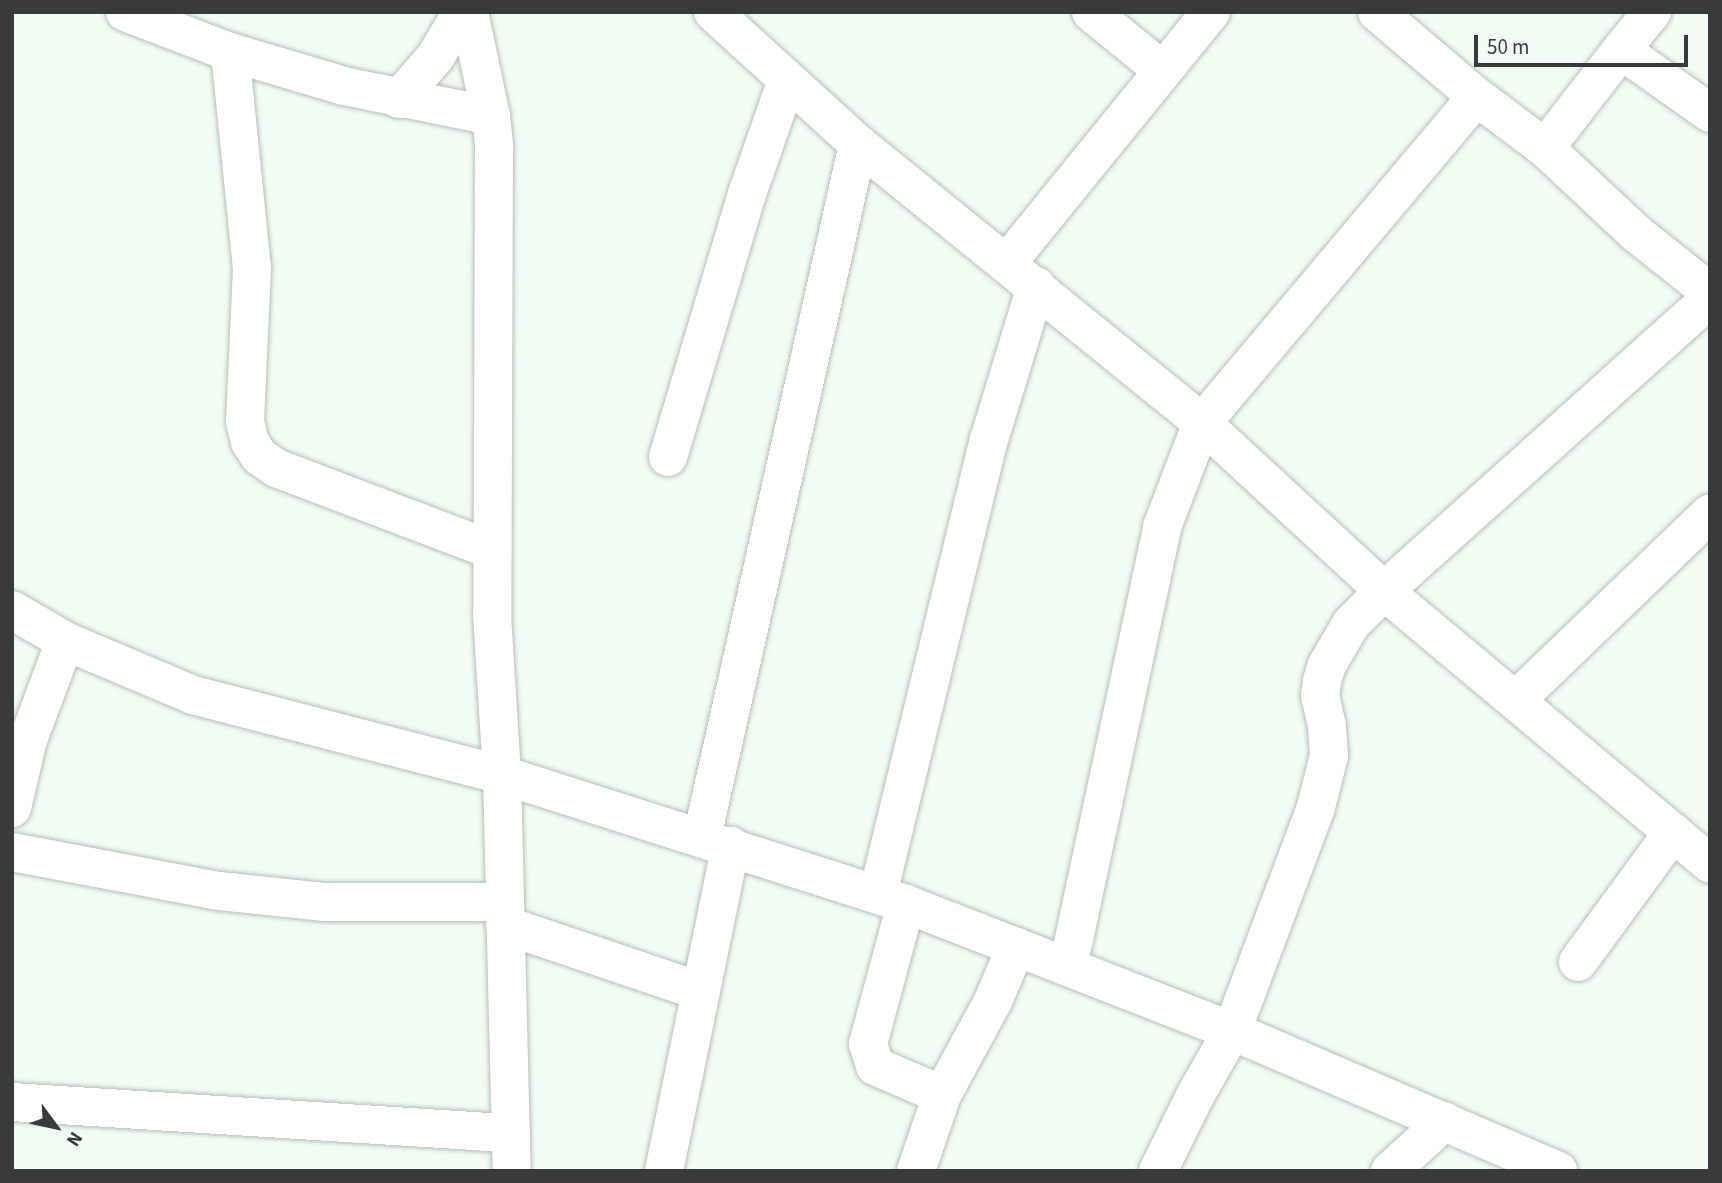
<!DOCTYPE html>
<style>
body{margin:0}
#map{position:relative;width:1722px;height:1183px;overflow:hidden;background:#f2fbf4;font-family:"Source Sans 3",sans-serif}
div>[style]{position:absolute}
.roads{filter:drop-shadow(0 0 2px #b5beb7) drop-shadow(0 0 2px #b5beb7)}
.minor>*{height:38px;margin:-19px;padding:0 19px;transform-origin:19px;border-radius:19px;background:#fff}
span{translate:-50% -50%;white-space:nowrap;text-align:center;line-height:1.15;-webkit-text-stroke:5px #f2fbf4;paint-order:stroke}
.frame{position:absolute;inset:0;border:14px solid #383b39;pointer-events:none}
.north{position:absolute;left:21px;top:1092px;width:70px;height:70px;-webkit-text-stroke:5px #f2fbf4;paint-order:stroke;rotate:123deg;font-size:19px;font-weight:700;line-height:28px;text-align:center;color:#383b39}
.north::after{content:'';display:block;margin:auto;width:24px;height:32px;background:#383b39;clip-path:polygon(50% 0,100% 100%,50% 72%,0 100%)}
.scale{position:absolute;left:1474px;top:35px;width:214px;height:32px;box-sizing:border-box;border:4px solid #383b39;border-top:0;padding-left:9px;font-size:21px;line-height:24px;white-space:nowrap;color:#383b39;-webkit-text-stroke:5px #f2fbf4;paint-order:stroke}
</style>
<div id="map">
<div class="roads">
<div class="minor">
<div style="left:125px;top:12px;width:112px;rotate:20.9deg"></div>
<div style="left:230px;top:52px;width:119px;rotate:16.6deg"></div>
<div style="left:344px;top:86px;width:150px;rotate:11.5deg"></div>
<div style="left:469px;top:12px;width:106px;rotate:78.1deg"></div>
<div style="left:491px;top:116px;width:31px;rotate:84deg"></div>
<div style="left:494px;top:147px;width:468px;rotate:90.2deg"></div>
<div style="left:492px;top:615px;width:160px;rotate:86.4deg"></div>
<div style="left:502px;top:775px;width:396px;rotate:88.6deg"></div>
<div style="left:713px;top:12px;width:196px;rotate:42.3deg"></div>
<div style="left:858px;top:144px;width:443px;rotate:39deg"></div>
<div style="left:1202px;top:423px;width:248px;rotate:42.7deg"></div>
<div style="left:1384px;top:591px;width:425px;rotate:39.9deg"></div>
<div style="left:1091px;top:12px;width:93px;rotate:39.3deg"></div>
<div style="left:1377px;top:12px;width:131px;rotate:40.4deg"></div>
<div style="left:1477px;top:97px;width:85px;rotate:36.9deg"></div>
<div style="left:1545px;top:148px;width:126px;rotate:43.1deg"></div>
<div style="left:1637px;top:234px;width:93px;rotate:38.5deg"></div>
<div style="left:1621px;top:50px;width:49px;rotate:-50.8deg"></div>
<div style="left:230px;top:52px;width:217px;rotate:84.2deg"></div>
<div style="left:252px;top:268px;width:154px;rotate:92.6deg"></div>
<div style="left:245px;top:422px;width:21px;rotate:76deg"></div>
<div style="left:250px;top:442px;width:17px;rotate:57deg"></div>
<div style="left:259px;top:456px;width:21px;rotate:35deg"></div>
<div style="left:276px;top:468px;width:231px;rotate:20.8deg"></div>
<div style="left:399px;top:99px;width:57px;rotate:-49.3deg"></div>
<div style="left:436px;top:56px;width:51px;rotate:-59.4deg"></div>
<div style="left:1545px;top:148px;width:124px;rotate:-52.2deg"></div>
<div style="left:1621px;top:50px;width:109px;rotate:35.3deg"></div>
<div style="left:1007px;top:263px;width:323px;rotate:-50.9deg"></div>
<div style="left:668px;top:457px;width:275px;rotate:-73.3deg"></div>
<div style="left:747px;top:194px;width:121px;rotate:-70.7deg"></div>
<div style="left:12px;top:610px;width:61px;rotate:30.3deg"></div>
<div style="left:65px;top:641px;width:139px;rotate:22.9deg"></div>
<div style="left:193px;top:695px;width:319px;rotate:14.5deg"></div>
<div style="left:502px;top:775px;width:424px;rotate:17.7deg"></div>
<div style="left:906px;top:904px;width:350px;rotate:21.3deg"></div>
<div style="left:1232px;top:1031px;width:355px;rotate:23.2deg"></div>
<div style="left:1516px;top:700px;width:269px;rotate:-43.9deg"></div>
<div style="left:12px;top:808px;width:70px;rotate:-76.8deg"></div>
<div style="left:28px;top:740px;width:106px;rotate:-69.5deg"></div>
<div style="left:702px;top:837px;width:710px;rotate:-77.31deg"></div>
<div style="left:12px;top:852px;width:211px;rotate:10.7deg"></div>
<div style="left:219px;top:891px;width:105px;rotate:6deg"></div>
<div style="left:323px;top:902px;width:180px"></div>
<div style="left:878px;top:894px;width:467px;rotate:-76.3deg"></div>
<div style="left:989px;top:440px;width:161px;rotate:-73deg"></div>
<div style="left:906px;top:904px;width:145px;rotate:105.2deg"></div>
<div style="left:868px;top:1044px;width:23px;rotate:72deg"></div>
<div style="left:875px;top:1066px;width:73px;rotate:23.4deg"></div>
<div style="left:942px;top:1095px;width:80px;rotate:108.9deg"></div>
<div style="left:505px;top:925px;width:206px;rotate:18.7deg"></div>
<div style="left:1578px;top:962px;width:161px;rotate:-53.8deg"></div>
<div style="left:1068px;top:967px;width:450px;rotate:-77.9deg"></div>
<div style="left:1162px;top:527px;width:111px;rotate:-69deg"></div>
<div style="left:1202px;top:423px;width:426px;rotate:-49.9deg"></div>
<div style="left:942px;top:1095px;width:107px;rotate:-61.5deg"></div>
<div style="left:993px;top:1001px;width:59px;rotate:-66.9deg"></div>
<div style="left:12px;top:1102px;width:500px;rotate:3.6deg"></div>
<div style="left:664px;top:1171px;width:332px;rotate:-78.4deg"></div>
<div style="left:1158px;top:1171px;width:84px;rotate:-63.7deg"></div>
<div style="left:1195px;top:1096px;width:75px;rotate:-60.4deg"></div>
<div style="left:1232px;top:1031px;width:239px;rotate:-69.4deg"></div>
<div style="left:1316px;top:807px;width:53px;rotate:-75.7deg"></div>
<div style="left:1329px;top:756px;width:30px;rotate:-94deg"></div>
<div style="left:1327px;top:726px;width:31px;rotate:-103deg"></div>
<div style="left:1320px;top:696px;width:15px;rotate:-82deg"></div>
<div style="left:1322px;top:681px;width:17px;rotate:-73deg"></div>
<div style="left:1327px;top:665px;width:48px;rotate:-59.7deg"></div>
<div style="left:1351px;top:624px;width:47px;rotate:-45deg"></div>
<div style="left:1384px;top:591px;width:438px;rotate:-41.9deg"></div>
<div style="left:1390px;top:1171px;width:74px;rotate:-42.3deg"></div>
</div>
</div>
<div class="frame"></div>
<div class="north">N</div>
<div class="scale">50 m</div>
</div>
